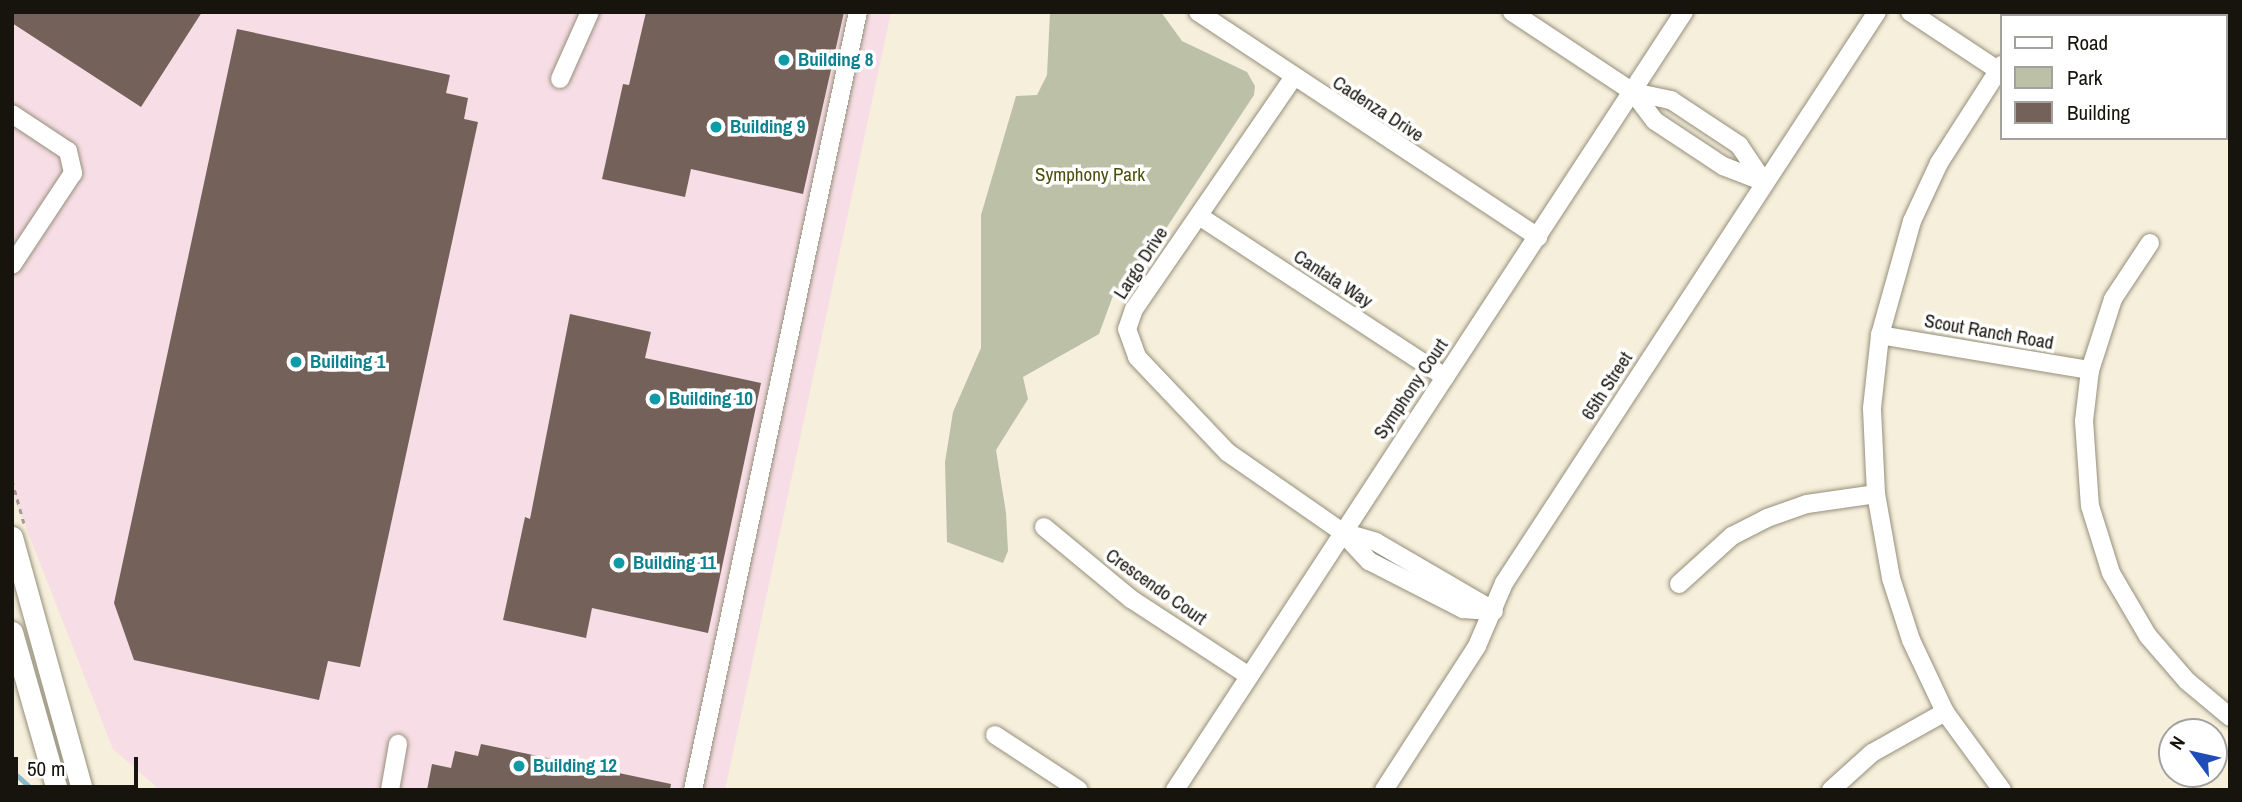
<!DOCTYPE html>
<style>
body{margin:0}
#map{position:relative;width:2242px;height:802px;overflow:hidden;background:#f6efdb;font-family:"Archivo Narrow",sans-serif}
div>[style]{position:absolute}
.industrial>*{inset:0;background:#f7dde5}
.green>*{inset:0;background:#bcc0a7}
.stream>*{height:5px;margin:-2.5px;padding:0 2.5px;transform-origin:2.5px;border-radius:2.5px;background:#89b8c8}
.building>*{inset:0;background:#746159}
.path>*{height:2.5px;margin-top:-1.25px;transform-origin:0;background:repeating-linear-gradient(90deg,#a29d8e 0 5px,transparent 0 10px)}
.roads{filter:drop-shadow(0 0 2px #958f7c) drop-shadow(0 0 2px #958f7c)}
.minor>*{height:18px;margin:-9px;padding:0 9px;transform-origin:9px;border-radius:9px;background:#fff}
.major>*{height:21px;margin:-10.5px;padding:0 10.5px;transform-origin:10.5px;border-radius:10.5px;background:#fff}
.dots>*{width:19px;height:19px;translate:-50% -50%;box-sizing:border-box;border:4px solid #fff;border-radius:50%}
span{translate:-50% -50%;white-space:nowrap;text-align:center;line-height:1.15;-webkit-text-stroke:7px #fff;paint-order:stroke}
.culture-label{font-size:19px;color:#0d838f;font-weight:700}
.left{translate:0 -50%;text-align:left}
.street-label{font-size:19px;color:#16140d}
.park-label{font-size:19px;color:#4b500e}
.frame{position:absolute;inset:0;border:14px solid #16140d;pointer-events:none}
.legend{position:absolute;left:2000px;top:14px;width:228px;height:126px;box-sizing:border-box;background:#fff;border:2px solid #a2a19e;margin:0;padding:9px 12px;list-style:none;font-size:21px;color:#16140d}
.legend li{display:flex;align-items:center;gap:14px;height:35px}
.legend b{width:35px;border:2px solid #a2a19e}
.north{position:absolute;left:2158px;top:718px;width:70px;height:70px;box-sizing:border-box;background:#fff;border:2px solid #a2a19e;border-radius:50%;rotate:303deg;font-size:19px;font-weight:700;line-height:28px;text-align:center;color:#16140d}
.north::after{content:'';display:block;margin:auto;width:24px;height:32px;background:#1f4cb9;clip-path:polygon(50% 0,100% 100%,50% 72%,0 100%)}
.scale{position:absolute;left:14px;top:757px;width:124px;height:32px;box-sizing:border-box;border:4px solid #16140d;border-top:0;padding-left:9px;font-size:21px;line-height:24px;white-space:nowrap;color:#16140d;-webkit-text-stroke:5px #fff;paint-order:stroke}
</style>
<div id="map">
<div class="industrial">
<div style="clip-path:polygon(12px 12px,891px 12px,725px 790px,160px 790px,113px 749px,12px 492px)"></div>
</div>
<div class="green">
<div style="clip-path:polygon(1050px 12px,1161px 12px,1182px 41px,1247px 72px,1255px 86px,1254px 95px,1136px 274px,1114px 293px,1099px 334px,1023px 377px,1028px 399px,996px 450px,1006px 513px,1008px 551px,1003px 563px,947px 542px,945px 462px,953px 412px,981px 348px,981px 215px,1016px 96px,1037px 95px,1047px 75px)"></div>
</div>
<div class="stream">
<div style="left:12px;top:771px;width:28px;rotate:42deg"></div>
</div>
<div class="building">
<div style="clip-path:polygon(12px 12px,202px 12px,141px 107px,12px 23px)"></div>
<div style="clip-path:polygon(646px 12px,844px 12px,803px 194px,691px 169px,685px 197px,602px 179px,623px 84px,629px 85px)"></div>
<div style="clip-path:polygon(237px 29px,450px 75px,446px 93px,468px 98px,464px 119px,478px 122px,360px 667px,328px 661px,319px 700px,134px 660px,114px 603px)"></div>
<div style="clip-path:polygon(570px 314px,651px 332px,645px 358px,761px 383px,708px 633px,592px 608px,586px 638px,503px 620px,525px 517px,530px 519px)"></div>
<div style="clip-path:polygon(481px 744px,671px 784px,670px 790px,427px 790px,432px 764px,451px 768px,455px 751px,478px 756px)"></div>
</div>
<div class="path">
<div style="left:12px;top:480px;width:45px;rotate:74.4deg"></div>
</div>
<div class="roads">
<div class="minor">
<div style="left:1198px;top:12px;width:408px;rotate:33.5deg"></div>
<div style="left:1512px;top:12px;width:145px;rotate:33.5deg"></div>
<div style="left:1633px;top:92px;width:36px;rotate:53deg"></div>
<div style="left:1655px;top:121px;width:82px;rotate:33.5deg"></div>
<div style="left:1723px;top:166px;width:44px;rotate:21.3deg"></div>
<div style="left:1910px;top:12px;width:107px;rotate:33.5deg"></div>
<div style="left:2034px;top:16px;width:4px;rotate:-63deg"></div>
<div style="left:1293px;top:78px;width:280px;rotate:124.5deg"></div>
<div style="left:1134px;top:309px;width:21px;rotate:109deg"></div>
<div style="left:1127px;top:329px;width:30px;rotate:70deg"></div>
<div style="left:1137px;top:357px;width:131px;rotate:46.5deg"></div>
<div style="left:1227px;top:452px;width:140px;rotate:34.8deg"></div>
<div style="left:1342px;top:532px;width:40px;rotate:47deg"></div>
<div style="left:1369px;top:561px;width:106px;rotate:27.1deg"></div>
<div style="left:1463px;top:609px;width:31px;rotate:4deg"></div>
<div style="left:560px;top:79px;width:73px;rotate:-65.9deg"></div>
<div style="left:1633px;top:92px;width:39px;rotate:12deg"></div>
<div style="left:1671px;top:100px;width:82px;rotate:33.5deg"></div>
<div style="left:1739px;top:145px;width:45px;rotate:56deg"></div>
<div style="left:12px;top:114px;width:67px;rotate:33.5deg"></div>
<div style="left:68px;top:151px;width:23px;rotate:77deg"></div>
<div style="left:73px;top:173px;width:110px;rotate:123.5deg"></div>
<div style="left:1199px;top:216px;width:294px;rotate:33.2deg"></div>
<div style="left:2150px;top:243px;width:67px;rotate:123.5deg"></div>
<div style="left:2113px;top:299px;width:75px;rotate:107.9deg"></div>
<div style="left:2090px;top:370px;width:51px;rotate:96.7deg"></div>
<div style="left:2084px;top:421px;width:85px;rotate:86deg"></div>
<div style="left:2090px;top:506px;width:70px;rotate:72.6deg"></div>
<div style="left:2111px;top:573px;width:73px;rotate:59.6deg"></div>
<div style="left:2148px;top:636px;width:60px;rotate:49.1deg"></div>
<div style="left:2187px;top:681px;width:56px;rotate:39.9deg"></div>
<div style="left:1880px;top:335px;width:213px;rotate:9.5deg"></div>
<div style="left:1044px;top:527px;width:113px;rotate:39.6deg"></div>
<div style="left:1131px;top:599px;width:141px;rotate:33.1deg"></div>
<div style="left:1342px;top:532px;width:35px;rotate:16deg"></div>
<div style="left:1376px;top:542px;width:135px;rotate:30.2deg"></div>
<div style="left:1679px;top:584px;width:72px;rotate:-42.2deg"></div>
<div style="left:1732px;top:536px;width:39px;rotate:-27deg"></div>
<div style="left:1767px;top:518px;width:42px;rotate:-19.3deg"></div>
<div style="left:1807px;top:504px;width:70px;rotate:-8.2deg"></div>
<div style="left:995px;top:735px;width:100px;rotate:33.2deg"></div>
<div style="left:390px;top:790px;width:47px;rotate:-80.1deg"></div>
<div style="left:693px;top:790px;width:795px;rotate:-78.03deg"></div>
<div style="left:1175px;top:790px;width:930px;rotate:-56.81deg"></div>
<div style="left:1384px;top:790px;width:171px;rotate:-57.1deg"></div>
<div style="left:1477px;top:646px;width:69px;rotate:-66.8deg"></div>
<div style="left:1504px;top:583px;width:682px;rotate:-56.85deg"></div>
<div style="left:1831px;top:790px;width:55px;rotate:-42.1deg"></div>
<div style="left:1872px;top:753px;width:84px;rotate:-29.3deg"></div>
<div style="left:2002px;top:790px;width:97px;rotate:-126.2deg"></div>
<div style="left:1945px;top:712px;width:80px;rotate:-115.3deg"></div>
<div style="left:1911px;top:640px;width:65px;rotate:-107.9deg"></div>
<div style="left:1891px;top:578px;width:85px;rotate:-100.1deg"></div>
<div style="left:1876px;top:494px;width:86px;rotate:-92.7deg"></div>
<div style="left:1872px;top:408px;width:73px;rotate:-83.7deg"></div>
<div style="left:1880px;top:335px;width:118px;rotate:-74.3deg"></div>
<div style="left:1912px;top:221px;width:64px;rotate:-65deg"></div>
<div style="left:1939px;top:163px;width:117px;rotate:-57.3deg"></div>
</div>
<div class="major">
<div style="left:12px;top:537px;width:263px;rotate:74.5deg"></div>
<div style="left:12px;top:632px;width:164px;rotate:74.1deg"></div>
</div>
</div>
<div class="dots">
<div style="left:784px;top:60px;background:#0f9aa8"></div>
<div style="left:716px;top:127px;background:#0f9aa8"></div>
<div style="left:296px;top:362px;background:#0f9aa8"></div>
<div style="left:655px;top:399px;background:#0f9aa8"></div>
<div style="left:619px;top:563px;background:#0f9aa8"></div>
<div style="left:519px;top:766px;background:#0f9aa8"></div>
</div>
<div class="culture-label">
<span class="left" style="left:798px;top:60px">Building 8</span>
<span class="left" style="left:730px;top:127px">Building 9</span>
<span class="left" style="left:310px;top:362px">Building 1</span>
<span class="left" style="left:669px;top:399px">Building 10</span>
<span class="left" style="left:633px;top:563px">Building 11</span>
<span class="left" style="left:533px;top:766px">Building 12</span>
</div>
<div class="street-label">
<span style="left:1378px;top:109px;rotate:33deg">Cadenza Drive</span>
<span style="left:1141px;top:263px;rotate:-57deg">Largo Drive</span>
<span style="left:1333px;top:279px;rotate:33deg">Cantata Way</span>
<span style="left:1989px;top:332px;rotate:10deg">Scout Ranch Road</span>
<span style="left:1607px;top:386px;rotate:-57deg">65th Street</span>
<span style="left:1411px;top:389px;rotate:-56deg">Symphony Court</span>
<span style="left:1156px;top:587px;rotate:35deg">Crescendo Court</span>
</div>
<div class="park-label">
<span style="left:1090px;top:175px">Symphony Park</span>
</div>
<div class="frame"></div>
<ul class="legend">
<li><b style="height:9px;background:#fff"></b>Road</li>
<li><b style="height:19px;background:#bcc0a7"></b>Park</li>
<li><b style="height:19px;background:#746159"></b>Building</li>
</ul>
<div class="north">N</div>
<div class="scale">50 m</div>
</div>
